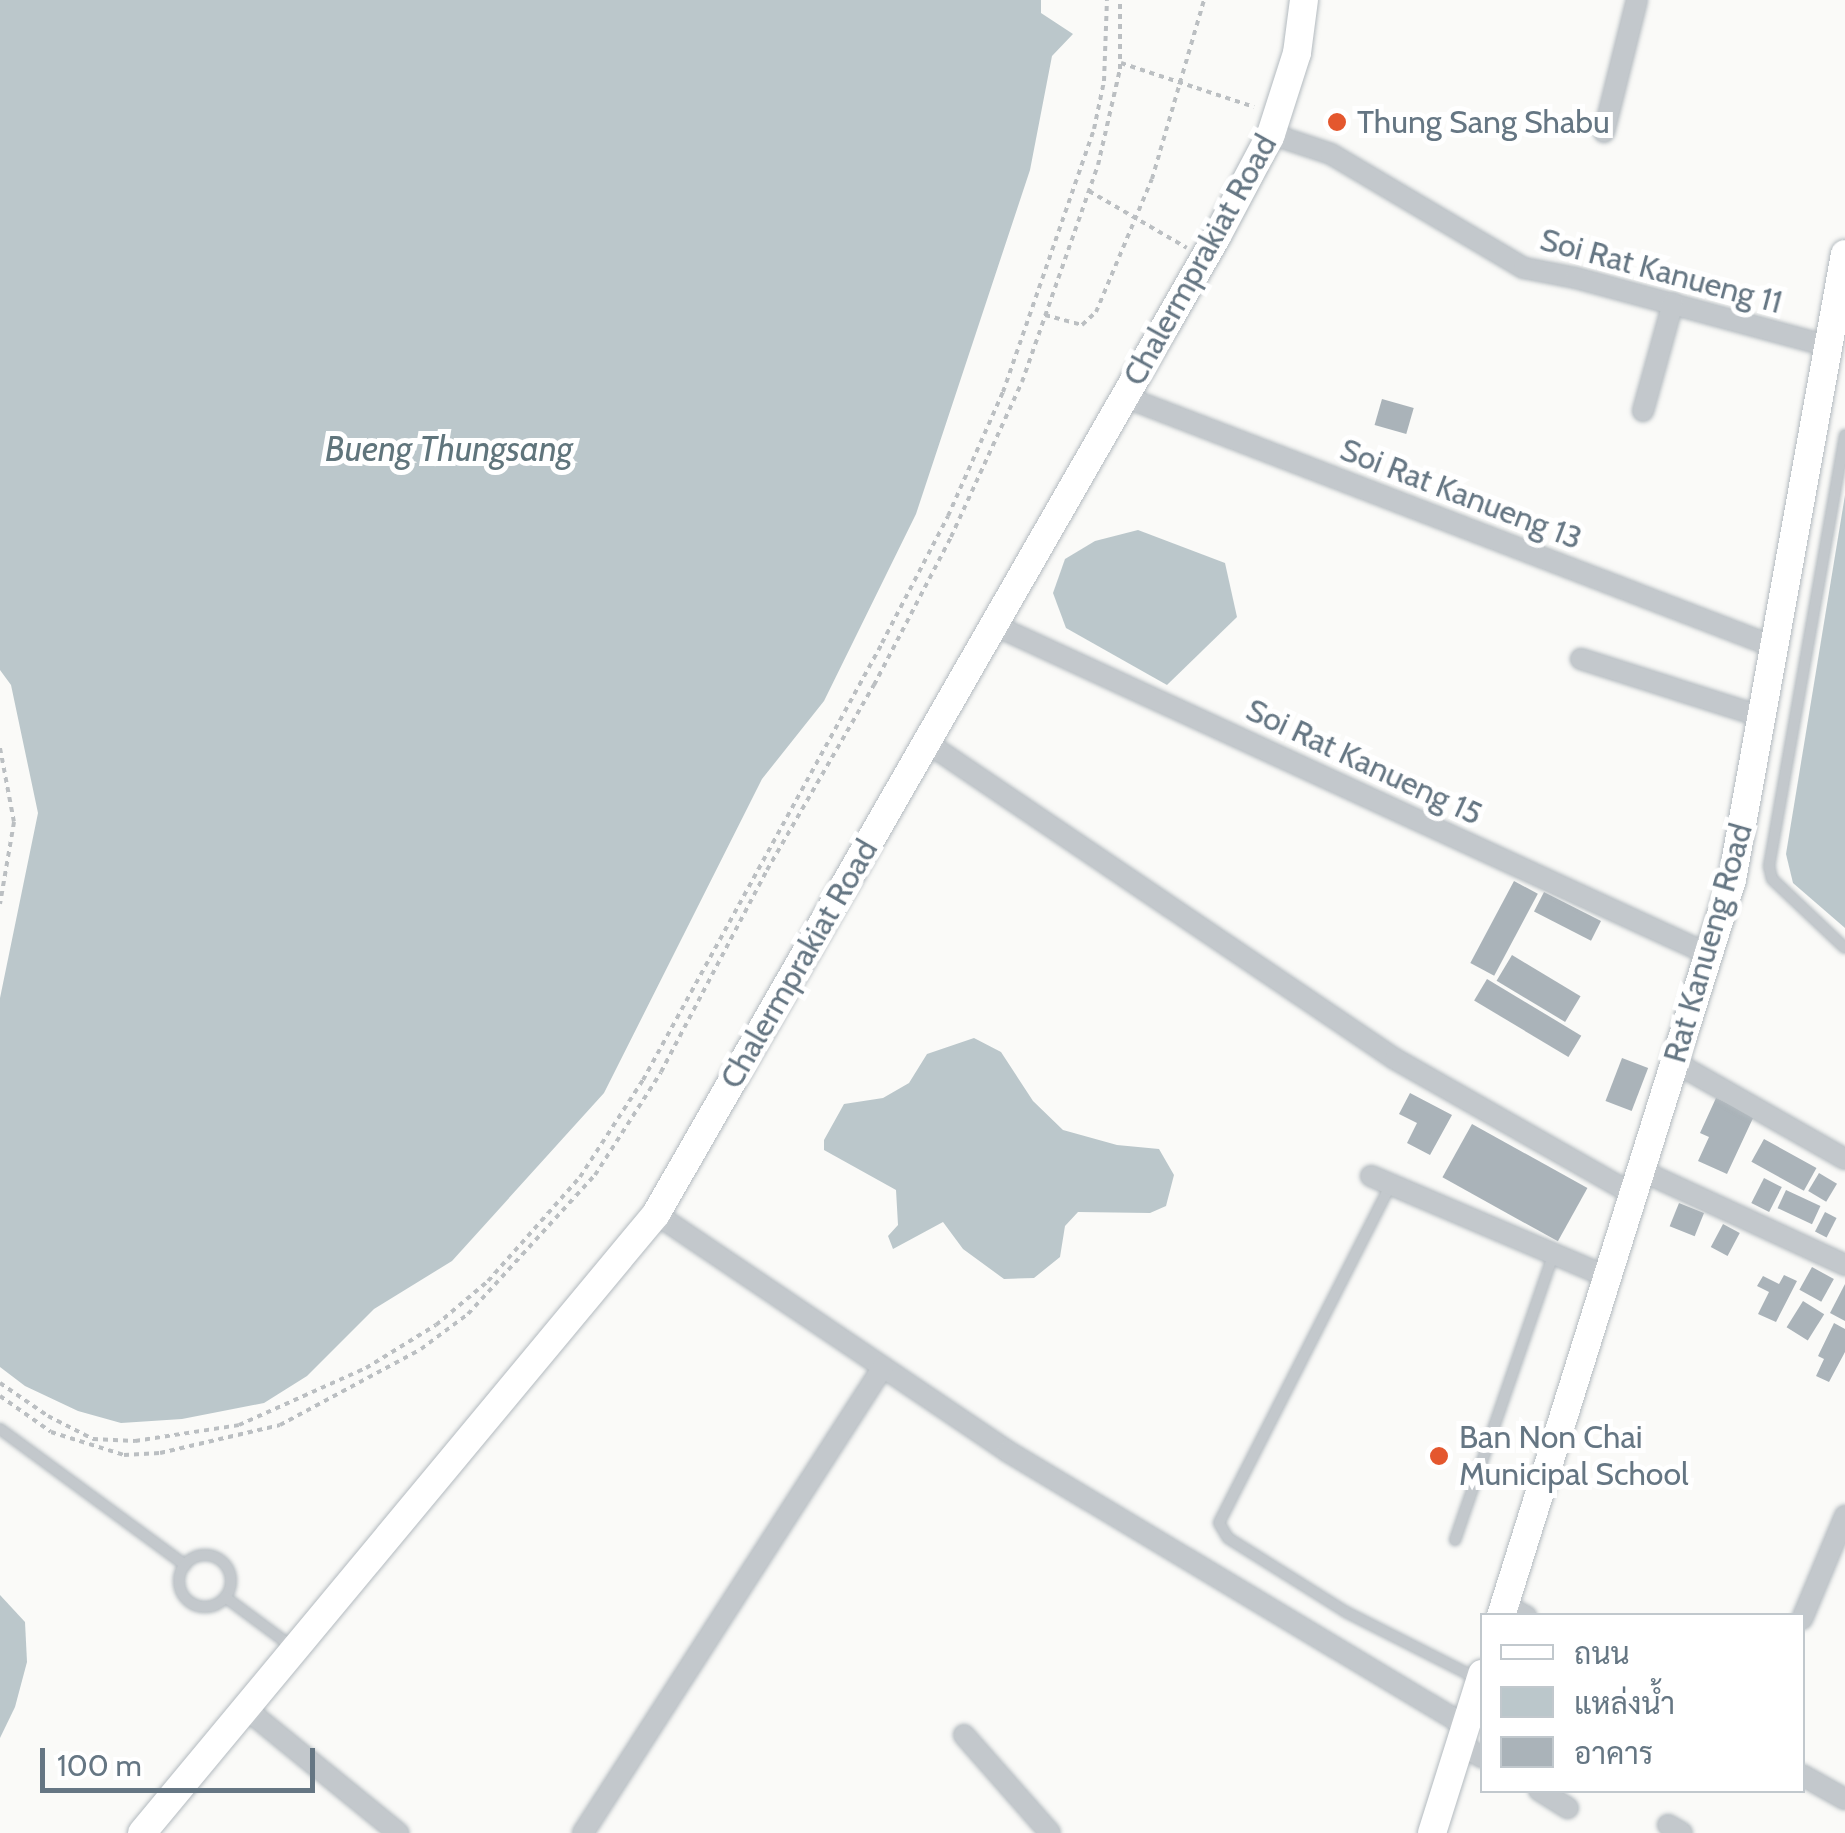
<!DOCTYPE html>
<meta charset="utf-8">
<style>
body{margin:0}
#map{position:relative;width:1845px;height:1833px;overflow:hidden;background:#fafaf8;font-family:Cabin,Sarabun,sans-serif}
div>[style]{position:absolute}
.water>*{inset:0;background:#bbc7cb}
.building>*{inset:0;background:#aab3b9;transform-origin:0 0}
.path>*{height:4px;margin-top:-2px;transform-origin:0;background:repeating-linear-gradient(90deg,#bbbfc2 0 5px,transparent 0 10px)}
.roads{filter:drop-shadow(0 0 2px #b3babf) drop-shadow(0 0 2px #b3babf)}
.lane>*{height:10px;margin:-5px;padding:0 5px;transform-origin:5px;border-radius:5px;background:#c3c8cc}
.lane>.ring{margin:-5px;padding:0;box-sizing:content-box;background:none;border:10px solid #c3c8cc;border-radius:50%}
.street>*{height:20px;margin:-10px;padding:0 10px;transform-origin:10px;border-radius:10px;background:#c3c8cc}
.secondary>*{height:28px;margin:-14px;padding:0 14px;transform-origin:14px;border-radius:14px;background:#fff}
.dots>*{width:28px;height:28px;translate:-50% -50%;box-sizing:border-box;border:5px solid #fff;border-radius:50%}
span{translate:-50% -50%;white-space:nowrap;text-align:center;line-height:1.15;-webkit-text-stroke:10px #fff;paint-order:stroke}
.poi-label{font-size:32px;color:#657683}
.left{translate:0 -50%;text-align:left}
.street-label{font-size:32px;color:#657683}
.water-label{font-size:35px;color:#60757c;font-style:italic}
.legend{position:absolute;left:1480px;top:1613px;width:325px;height:180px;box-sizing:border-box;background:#fff;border:2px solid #c1c8cd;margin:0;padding:12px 18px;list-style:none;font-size:30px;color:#657683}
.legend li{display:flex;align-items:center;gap:20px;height:50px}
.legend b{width:50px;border:2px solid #c1c8cd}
.scale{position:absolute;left:40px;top:1748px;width:275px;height:45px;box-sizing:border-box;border:5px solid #657683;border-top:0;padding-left:12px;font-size:30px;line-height:35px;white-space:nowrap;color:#657683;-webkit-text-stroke:8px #fff;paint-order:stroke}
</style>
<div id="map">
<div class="water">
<div style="clip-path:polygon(0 0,1041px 0,1041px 13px,1073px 34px,1052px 56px,1030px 170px,916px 514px,824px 701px,762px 779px,604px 1093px,452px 1261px,374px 1309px,307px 1376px,264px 1403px,182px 1419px,121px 1423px,78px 1411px,25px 1386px,0 1367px,0 998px,38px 813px,11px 685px,0 670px)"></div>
<div style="clip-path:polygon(1845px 495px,1845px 928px,1793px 883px,1786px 854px)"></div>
<div style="clip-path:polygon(1138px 530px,1225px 563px,1237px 617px,1167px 685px,1066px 628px,1053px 593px,1065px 559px,1095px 541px)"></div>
<div style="clip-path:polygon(974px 1038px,1001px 1052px,1033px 1101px,1063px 1130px,1117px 1145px,1159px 1149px,1174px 1175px,1166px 1206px,1150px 1213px,1078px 1212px,1065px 1226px,1060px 1257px,1034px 1278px,1004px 1279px,963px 1249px,943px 1222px,893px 1249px,888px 1236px,898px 1225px,896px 1190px,824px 1150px,824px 1140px,844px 1104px,883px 1098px,909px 1083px,927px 1054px)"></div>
<div style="clip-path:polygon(0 1595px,25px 1622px,27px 1662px,15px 1707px,0 1738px)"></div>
</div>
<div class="building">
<div style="left:1382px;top:399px;width:33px;height:27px;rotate:16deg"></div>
<div style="left:1514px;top:881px;width:27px;height:93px;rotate:28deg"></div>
<div style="left:1544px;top:892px;width:64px;height:22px;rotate:27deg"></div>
<div style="left:1512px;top:955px;width:80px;height:30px;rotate:31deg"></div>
<div style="left:1487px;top:979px;width:110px;height:25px;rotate:31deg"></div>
<div style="left:1622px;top:1058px;width:28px;height:46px;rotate:21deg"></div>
<div style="clip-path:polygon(1410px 1093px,1452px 1115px,1430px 1155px,1407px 1143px,1417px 1123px,1399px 1114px)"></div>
<div style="clip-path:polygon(1716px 1098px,1754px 1116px,1727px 1174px,1698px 1161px,1709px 1137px,1700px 1133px)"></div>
<div style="left:1472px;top:1124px;width:132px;height:61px;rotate:29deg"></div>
<div style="left:1764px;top:1139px;width:60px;height:26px;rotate:29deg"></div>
<div style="left:1819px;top:1173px;width:21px;height:21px;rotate:31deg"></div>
<div style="left:1764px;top:1178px;width:20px;height:28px;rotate:27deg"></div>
<div style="left:1786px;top:1190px;width:38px;height:20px;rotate:25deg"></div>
<div style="left:1679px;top:1203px;width:27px;height:25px;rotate:22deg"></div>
<div style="left:1825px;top:1212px;width:13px;height:22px;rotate:27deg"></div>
<div style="left:1723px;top:1224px;width:19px;height:26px;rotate:28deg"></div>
<div style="left:1812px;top:1267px;width:25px;height:26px;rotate:29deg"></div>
<div style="clip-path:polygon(1784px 1275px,1797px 1281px,1776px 1322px,1758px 1314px,1769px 1292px,1757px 1286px,1763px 1276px,1779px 1284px)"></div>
<div style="clip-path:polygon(1845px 1284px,1845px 1321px,1830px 1313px)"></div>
<div style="left:1803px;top:1301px;width:25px;height:31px;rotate:32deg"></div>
<div style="clip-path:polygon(1834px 1323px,1845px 1329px,1845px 1352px,1829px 1382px,1816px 1376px,1824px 1359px,1818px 1356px)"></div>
</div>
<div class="path">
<div style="left:1121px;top:63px;width:140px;rotate:18.3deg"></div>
<div style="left:1089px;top:191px;width:113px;rotate:30.2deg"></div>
<div style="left:1045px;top:315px;width:38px;rotate:15deg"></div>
<div style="left:1082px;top:325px;width:19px;rotate:-43deg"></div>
<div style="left:1096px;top:312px;width:144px;rotate:-67.2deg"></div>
<div style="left:1152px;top:179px;width:186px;rotate:-73.8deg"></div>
<div style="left:0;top:748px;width:75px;rotate:79.3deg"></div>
<div style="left:14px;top:822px;width:83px;rotate:99.7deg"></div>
<div style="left:0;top:1383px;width:58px;rotate:34.5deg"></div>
<div style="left:48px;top:1416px;width:51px;rotate:27.1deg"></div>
<div style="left:93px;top:1439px;width:42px;rotate:2.7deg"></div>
<div style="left:135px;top:1441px;width:105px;rotate:-8.7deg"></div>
<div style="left:239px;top:1425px;width:139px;rotate:-24.2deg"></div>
<div style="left:366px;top:1368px;width:82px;rotate:-31.6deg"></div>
<div style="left:436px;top:1325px;width:68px;rotate:-40.2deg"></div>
<div style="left:488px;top:1281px;width:139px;rotate:-48.5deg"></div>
<div style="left:580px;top:1177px;width:116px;rotate:-57deg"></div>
<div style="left:643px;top:1080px;width:498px;rotate:-61.3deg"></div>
<div style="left:882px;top:643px;width:143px;rotate:-62.5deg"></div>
<div style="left:948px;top:516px;width:136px;rotate:-66.1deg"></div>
<div style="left:1003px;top:392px;width:278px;rotate:-70.9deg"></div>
<div style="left:1094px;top:129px;width:49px;rotate:-78.2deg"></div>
<div style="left:1104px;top:81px;width:81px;rotate:-87.9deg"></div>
<div style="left:0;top:1396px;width:62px;rotate:35.2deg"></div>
<div style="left:51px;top:1432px;width:77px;rotate:17.5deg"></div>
<div style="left:124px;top:1455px;width:36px;rotate:-3deg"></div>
<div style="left:160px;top:1453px;width:123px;rotate:-13.1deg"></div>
<div style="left:280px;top:1425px;width:160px;rotate:-28.3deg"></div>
<div style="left:421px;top:1349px;width:59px;rotate:-36.7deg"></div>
<div style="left:468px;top:1314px;width:188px;rotate:-47.6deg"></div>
<div style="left:595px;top:1175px;width:122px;rotate:-57.3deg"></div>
<div style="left:661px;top:1072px;width:228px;rotate:-62.3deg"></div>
<div style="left:767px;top:870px;width:214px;rotate:-60deg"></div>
<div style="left:874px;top:685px;width:167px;rotate:-62.5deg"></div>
<div style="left:951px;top:537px;width:170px;rotate:-65.4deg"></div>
<div style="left:1022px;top:382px;width:230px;rotate:-70.7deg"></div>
<div style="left:1098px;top:165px;width:98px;rotate:-77.1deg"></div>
<div style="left:1120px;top:69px;width:69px;rotate:-90deg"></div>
</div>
<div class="roads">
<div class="lane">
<div style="left:1845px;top:435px;width:438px;rotate:100deg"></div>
<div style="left:1769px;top:866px;width:13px;rotate:77deg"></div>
<div style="left:1772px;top:879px;width:100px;rotate:43.4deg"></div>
<div style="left:1391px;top:1184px;width:380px;rotate:116.9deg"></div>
<div style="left:1219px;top:1523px;width:17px;rotate:59deg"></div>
<div style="left:1228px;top:1538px;width:139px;rotate:32.1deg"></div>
<div style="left:1346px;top:1612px;width:146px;rotate:26.9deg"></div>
<div style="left:0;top:1429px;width:230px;rotate:36.3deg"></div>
<div style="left:1455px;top:1540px;width:304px;rotate:-71deg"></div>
<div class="ring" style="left:179px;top:1555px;width:42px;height:42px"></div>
<div style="left:225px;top:1597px;width:86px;rotate:36.5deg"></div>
</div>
<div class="street">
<div style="left:1604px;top:132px;width:136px;rotate:-76deg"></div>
<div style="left:1271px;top:134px;width:63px;rotate:18.4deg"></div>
<div style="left:1331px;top:154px;width:224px;rotate:30.6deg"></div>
<div style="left:1524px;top:268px;width:53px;rotate:10.9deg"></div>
<div style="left:1576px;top:278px;width:261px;rotate:15.1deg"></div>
<div style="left:1125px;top:397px;width:696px;rotate:21.04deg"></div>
<div style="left:1643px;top:411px;width:112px;rotate:-74.5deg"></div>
<div style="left:994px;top:625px;width:788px;rotate:24.74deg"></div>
<div style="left:1581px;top:659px;width:191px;rotate:17.7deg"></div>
<div style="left:926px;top:742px;width:566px;rotate:34.06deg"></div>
<div style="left:1395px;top:1059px;width:275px;rotate:29.6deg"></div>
<div style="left:1676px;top:1063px;width:194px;rotate:29.6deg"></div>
<div style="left:1642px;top:1171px;width:224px;rotate:24.8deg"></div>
<div style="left:1371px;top:1176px;width:258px;rotate:23.1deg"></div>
<div style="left:656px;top:1214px;width:424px;rotate:34deg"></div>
<div style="left:1007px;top:1451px;width:535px;rotate:30.93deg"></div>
<div style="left:1504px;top:1605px;width:25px;rotate:27deg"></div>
<div style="left:1802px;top:1619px;width:112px;rotate:-67.3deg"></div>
<div style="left:245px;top:1708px;width:198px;rotate:39.2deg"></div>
<div style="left:964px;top:1735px;width:130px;rotate:48.7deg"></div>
<div style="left:1460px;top:1744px;width:26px;rotate:31deg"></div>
<div style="left:1802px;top:1775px;width:49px;rotate:29.2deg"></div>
<div style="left:1539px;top:1790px;width:34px;rotate:32deg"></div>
<div style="left:1668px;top:1825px;width:16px;rotate:30deg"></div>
<div style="left:583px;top:1833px;width:554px;rotate:-57.23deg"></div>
</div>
<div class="secondary">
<div style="left:1501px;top:1616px;width:771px;rotate:-72.58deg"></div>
<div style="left:1732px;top:880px;width:636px;rotate:-79.77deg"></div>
<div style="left:142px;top:1833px;width:805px;rotate:-50.29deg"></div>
<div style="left:656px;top:1214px;width:1127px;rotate:-60.16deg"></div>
<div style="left:1217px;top:236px;width:115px;rotate:-62.1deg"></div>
<div style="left:1271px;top:134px;width:85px;rotate:-72.2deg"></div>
<div style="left:1297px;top:53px;width:53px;rotate:-82.5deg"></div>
<div style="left:1432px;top:1833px;width:167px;rotate:-72.5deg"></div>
</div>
</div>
<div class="dots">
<div style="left:1337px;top:122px;background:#e4572e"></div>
<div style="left:1439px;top:1456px;background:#e4572e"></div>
</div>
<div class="poi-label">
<span class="left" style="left:1357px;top:122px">Thung Sang Shabu</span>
<span class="left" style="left:1459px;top:1456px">Ban Non Chai<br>Municipal School</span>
</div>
<div class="street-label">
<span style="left:1200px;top:260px;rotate:-61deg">Chalermprakiat Road</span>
<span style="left:1661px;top:271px;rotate:15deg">Soi Rat Kanueng 11</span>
<span style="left:1461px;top:494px;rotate:21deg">Soi Rat Kanueng 13</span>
<span style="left:1364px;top:762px;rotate:25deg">Soi Rat Kanueng 15</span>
<span style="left:1708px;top:943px;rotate:-74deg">Rat Kanueng Road</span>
<span style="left:799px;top:964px;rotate:-60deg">Chalermprakiat Road</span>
</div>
<div class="water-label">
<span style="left:449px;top:449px">Bueng Thungsang</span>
</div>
<ul class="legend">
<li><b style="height:12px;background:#fff"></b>ถนน</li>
<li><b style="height:28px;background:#bbc7cb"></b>แหล่งน้ำ</li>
<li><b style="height:28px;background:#aab3b9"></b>อาคาร</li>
</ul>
<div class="scale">100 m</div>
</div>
